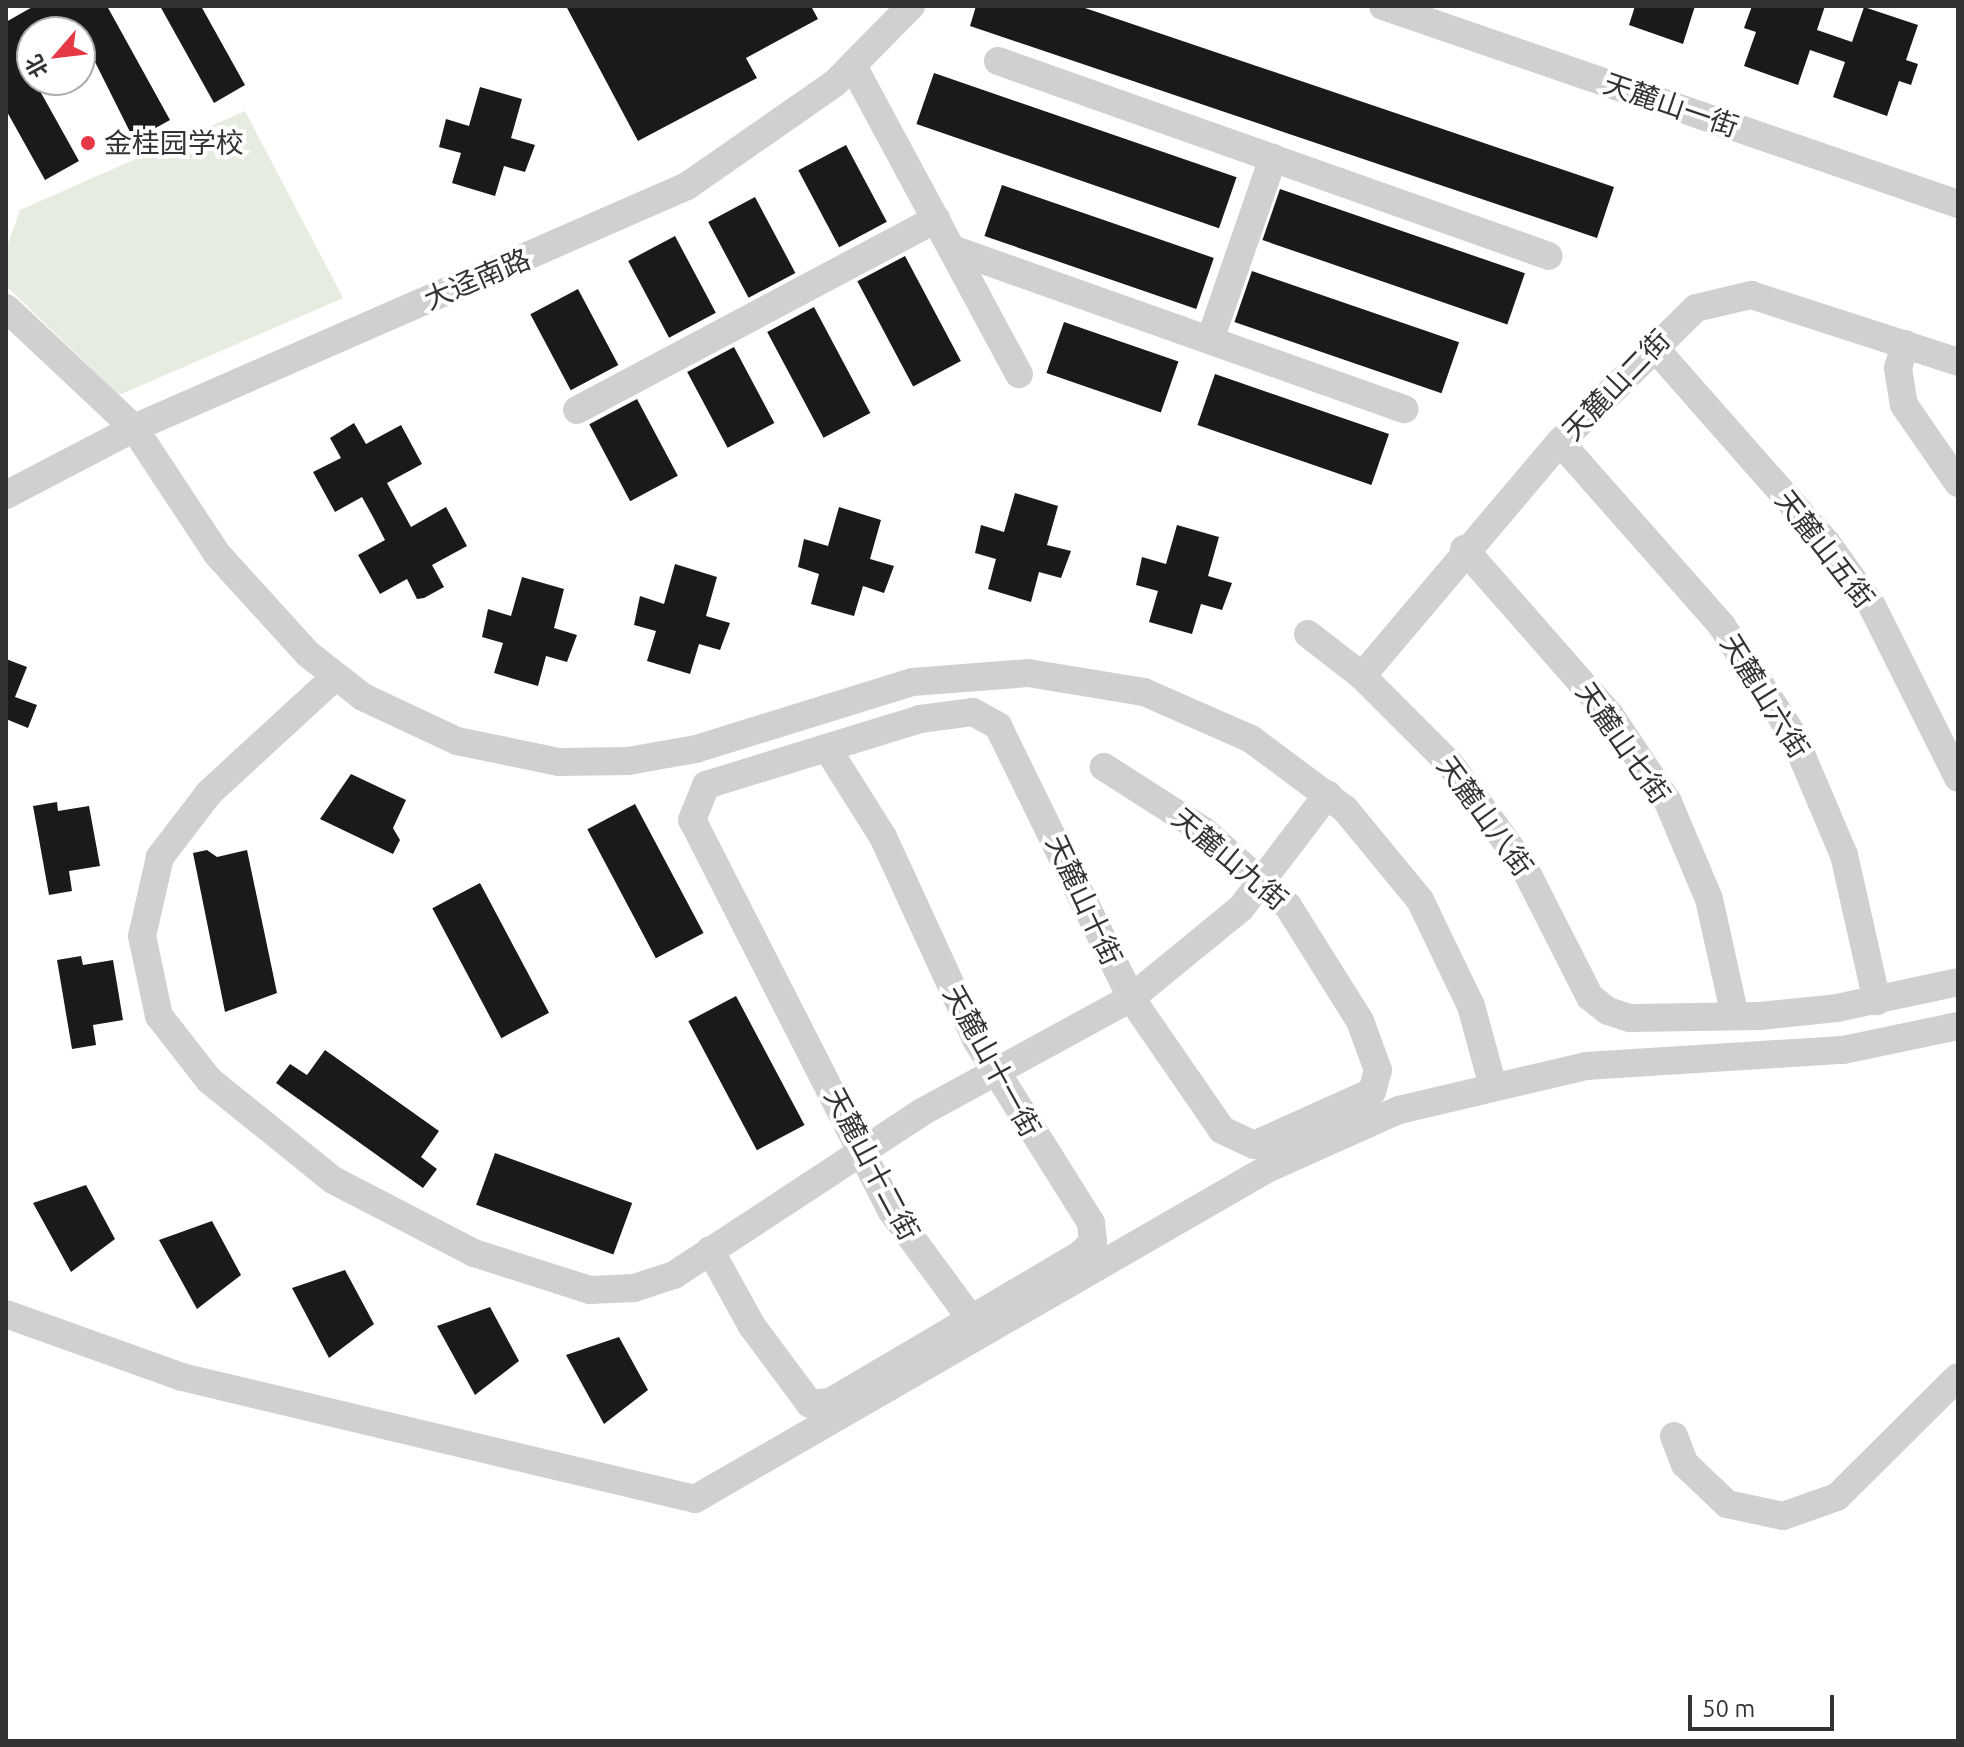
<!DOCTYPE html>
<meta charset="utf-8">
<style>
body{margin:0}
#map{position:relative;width:1964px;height:1747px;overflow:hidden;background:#fff;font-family:Ubuntu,"Noto Sans SC",sans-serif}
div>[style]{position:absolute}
.green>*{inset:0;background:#e6ecdf}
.building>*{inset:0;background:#1a1a1a;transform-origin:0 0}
.minor>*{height:28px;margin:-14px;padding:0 14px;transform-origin:14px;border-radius:14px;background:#d0d0d0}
.dots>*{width:22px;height:22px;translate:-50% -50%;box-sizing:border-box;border:4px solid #fff;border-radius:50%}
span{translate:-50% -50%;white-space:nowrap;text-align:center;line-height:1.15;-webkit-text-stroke:8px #fff;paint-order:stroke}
.street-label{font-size:28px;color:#333}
.poi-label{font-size:28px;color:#333}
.left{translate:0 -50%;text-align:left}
.frame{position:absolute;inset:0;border:8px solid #333;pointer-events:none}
.north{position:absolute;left:16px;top:16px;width:80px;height:80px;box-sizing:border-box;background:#fff;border:2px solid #adadad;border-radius:50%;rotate:242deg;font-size:22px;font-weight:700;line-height:32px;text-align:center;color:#333}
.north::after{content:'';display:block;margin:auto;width:28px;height:36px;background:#e63946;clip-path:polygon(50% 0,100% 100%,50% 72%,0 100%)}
.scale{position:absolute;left:1688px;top:1695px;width:146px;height:36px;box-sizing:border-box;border:4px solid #333;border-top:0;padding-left:10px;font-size:24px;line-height:28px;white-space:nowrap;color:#333;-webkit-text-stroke:6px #fff;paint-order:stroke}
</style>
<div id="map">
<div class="green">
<div style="clip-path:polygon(245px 111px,343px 298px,119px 395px,6px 286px,6px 249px,20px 210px)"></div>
</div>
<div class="building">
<div style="clip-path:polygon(34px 6px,107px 6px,170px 120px,134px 140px,80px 32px,32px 32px,32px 48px,20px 55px,79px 161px,45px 180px,6px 110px,6px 22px)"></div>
<div style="clip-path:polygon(160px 6px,201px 6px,245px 85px,214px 103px)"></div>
<div style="clip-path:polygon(566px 6px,811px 6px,818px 19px,746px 58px,757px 78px,638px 141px)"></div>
<div style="clip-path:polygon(976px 6px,1079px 6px,1614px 187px,1597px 238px,970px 26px)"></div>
<div style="clip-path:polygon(1635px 6px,1695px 6px,1683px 44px,1629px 25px)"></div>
<div style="clip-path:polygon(1752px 6px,1825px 6px,1817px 30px,1852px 42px,1864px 7px,1918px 25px,1906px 60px,1918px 64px,1911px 85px,1899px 81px,1887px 116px,1833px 97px,1845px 62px,1810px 50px,1798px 85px,1744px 66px,1756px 32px,1744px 28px)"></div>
<div style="left:934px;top:73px;width:320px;height:54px;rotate:19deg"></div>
<div style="clip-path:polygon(480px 87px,522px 99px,511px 138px,535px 145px,525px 172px,504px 166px,495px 196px,452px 183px,461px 153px,439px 147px,446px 119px,469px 126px)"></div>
<div style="left:846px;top:145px;width:87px;height:54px;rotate:62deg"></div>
<div style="left:1002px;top:185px;width:224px;height:54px;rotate:19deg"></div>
<div style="left:1280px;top:189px;width:259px;height:54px;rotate:19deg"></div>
<div style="left:755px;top:197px;width:86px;height:53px;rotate:62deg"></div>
<div style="left:675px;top:236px;width:87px;height:53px;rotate:62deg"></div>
<div style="left:905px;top:256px;width:119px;height:54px;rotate:62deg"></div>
<div style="left:1252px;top:271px;width:219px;height:54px;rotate:19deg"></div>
<div style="left:578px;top:289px;width:86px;height:54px;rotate:62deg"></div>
<div style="left:814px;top:307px;width:120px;height:53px;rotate:62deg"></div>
<div style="left:1064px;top:322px;width:121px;height:54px;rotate:19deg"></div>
<div style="left:734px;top:347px;width:86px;height:53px;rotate:62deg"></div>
<div style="left:1215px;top:374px;width:184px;height:54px;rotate:19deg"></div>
<div style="left:637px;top:399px;width:87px;height:54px;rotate:62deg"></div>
<div style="clip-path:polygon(354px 423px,366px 444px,401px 425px,422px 464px,387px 483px,411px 527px,446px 507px,467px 546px,432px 565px,444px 587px,424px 598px,417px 599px,407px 579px,380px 594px,358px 555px,385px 540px,373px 517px,362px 497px,335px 512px,313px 472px,341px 458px,330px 438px)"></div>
<div style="clip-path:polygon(1015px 493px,1058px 506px,1047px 545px,1071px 551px,1061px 578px,1039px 572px,1031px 602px,988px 589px,996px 559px,975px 553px,981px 525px,1004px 532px)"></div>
<div style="clip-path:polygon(839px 507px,881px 520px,870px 559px,894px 566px,884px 593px,863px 586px,854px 616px,811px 604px,819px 574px,798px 567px,804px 539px,828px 546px)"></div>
<div style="clip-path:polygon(1177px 525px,1219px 537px,1208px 576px,1232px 583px,1222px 610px,1201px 604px,1192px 634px,1149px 622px,1158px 591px,1136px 585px,1142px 557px,1166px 564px)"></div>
<div style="clip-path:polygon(675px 564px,717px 577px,706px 616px,730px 623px,720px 650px,699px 644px,690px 674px,647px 661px,656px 631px,634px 625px,640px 596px,664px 604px)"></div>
<div style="clip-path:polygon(522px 577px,564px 589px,554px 628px,577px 635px,567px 662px,546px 656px,538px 686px,494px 673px,503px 643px,482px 637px,488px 609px,511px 616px)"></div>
<div style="clip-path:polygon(6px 659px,27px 667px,15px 697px,37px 705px,28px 728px,6px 719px)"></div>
<div style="clip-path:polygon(351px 774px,406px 800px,393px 828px,400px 840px,393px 854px,320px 819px)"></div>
<div style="clip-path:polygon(57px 802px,58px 811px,89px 806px,100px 866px,69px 871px,72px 891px,49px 895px,33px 806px)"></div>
<div style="left:635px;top:804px;width:146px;height:54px;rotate:62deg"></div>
<div style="clip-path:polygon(207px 850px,217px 857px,247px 850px,277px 993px,225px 1012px,193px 853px)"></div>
<div style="left:480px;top:883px;width:147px;height:54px;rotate:62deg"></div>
<div style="clip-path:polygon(81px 956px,83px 965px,113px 960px,123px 1020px,93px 1025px,96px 1045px,72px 1049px,57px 960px)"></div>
<div style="left:736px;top:996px;width:146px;height:54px;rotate:62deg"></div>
<div style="clip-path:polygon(325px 1050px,439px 1131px,421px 1157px,437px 1169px,423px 1188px,276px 1083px,290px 1064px,307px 1075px)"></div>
<div style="left:495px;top:1153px;width:146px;height:55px;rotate:20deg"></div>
<div style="clip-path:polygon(86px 1185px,115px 1239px,71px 1272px,33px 1203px)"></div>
<div style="clip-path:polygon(212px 1221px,241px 1275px,197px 1309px,159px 1240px)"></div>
<div style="clip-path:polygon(345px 1270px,374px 1324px,329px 1358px,292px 1288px)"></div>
<div style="clip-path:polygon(490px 1307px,519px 1361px,475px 1395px,437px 1326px)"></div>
<div style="clip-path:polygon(619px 1337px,648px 1390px,604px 1424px,566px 1355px)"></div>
</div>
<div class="minor">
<div style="left:1383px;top:6px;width:608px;rotate:19deg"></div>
<div style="left:998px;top:61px;width:584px;rotate:19.49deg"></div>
<div style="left:853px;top:66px;width:350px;rotate:61.7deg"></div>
<div style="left:952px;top:249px;width:480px;rotate:19.5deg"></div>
<div style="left:6px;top:308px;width:175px;rotate:43.2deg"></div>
<div style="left:134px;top:428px;width:151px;rotate:56.6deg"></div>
<div style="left:217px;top:554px;width:135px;rotate:47.7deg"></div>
<div style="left:308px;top:654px;width:70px;rotate:38deg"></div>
<div style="left:363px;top:697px;width:104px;rotate:25.1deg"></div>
<div style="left:457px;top:741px;width:104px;rotate:11.6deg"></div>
<div style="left:559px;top:762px;width:69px;rotate:-0.8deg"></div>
<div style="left:628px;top:761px;width:69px;rotate:-10deg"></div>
<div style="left:696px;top:749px;width:226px;rotate:-17.2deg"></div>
<div style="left:912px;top:682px;width:116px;rotate:-4.4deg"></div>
<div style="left:1028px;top:673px;width:118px;rotate:9.3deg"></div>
<div style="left:1144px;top:692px;width:117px;rotate:23.7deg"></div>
<div style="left:1251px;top:739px;width:117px;rotate:36.7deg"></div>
<div style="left:1345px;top:809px;width:118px;rotate:50.5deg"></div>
<div style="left:1420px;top:900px;width:118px;rotate:64.3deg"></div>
<div style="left:1471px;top:1006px;width:80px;rotate:74.7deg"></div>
<div style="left:1210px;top:340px;width:193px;rotate:-70.9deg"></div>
<div style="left:1905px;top:344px;width:25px;rotate:106deg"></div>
<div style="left:1898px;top:368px;width:37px;rotate:81deg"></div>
<div style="left:1904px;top:405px;width:95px;rotate:55.3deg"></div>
<div style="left:1653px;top:346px;width:261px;rotate:48.6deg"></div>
<div style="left:1826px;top:542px;width:79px;rotate:54.3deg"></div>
<div style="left:1872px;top:606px;width:192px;rotate:63.4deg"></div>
<div style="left:577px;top:410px;width:407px;rotate:-28deg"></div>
<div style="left:1560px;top:442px;width:245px;rotate:48.6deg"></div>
<div style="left:1722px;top:626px;width:130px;rotate:56.9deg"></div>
<div style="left:1793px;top:735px;width:130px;rotate:67deg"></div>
<div style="left:1844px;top:855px;width:150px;rotate:77.3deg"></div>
<div style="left:6px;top:495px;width:144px;rotate:-27.6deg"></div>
<div style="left:134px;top:428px;width:604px;rotate:-23.63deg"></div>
<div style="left:687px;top:186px;width:179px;rotate:-34.8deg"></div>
<div style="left:834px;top:84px;width:110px;rotate:-45.4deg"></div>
<div style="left:1464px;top:549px;width:221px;rotate:48.7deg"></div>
<div style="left:1610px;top:715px;width:105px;rotate:56.3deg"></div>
<div style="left:1668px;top:802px;width:105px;rotate:67.1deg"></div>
<div style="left:1709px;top:899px;width:120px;rotate:77.5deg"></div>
<div style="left:1308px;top:634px;width:68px;rotate:37.9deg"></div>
<div style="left:1362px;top:676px;width:124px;rotate:45deg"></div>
<div style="left:1450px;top:764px;width:125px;rotate:54.1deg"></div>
<div style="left:1523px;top:865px;width:148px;rotate:63.1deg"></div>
<div style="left:1590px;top:997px;width:23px;rotate:38deg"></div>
<div style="left:1608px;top:1011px;width:23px;rotate:18deg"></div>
<div style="left:1630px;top:1018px;width:130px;rotate:-0.9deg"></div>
<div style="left:1760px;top:1016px;width:77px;rotate:-5.9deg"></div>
<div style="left:1837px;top:1008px;width:124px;rotate:-12.1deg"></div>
<div style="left:1362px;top:676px;width:307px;rotate:-49.8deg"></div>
<div style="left:1560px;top:442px;width:191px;rotate:-44.6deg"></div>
<div style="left:1696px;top:308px;width:57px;rotate:-13.3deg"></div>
<div style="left:1751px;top:295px;width:218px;rotate:17.9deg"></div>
<div style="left:335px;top:677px;width:171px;rotate:137.4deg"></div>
<div style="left:209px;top:793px;width:81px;rotate:127.4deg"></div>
<div style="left:160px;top:857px;width:81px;rotate:102.8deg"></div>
<div style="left:142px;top:936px;width:82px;rotate:78deg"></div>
<div style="left:159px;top:1016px;width:81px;rotate:52deg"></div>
<div style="left:209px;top:1080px;width:159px;rotate:38.9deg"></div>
<div style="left:333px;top:1180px;width:159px;rotate:27.4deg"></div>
<div style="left:474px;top:1253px;width:122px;rotate:17.7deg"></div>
<div style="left:590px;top:1290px;width:44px;rotate:-2.6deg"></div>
<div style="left:634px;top:1288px;width:42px;rotate:-18deg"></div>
<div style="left:674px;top:1275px;width:297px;rotate:-33.3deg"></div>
<div style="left:922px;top:1112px;width:238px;rotate:-28.6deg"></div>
<div style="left:1131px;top:998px;width:142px;rotate:-39.3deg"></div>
<div style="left:1241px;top:908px;width:143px;rotate:-52.7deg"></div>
<div style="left:827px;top:748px;width:105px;rotate:57.8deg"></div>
<div style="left:883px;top:837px;width:225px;rotate:65.3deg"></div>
<div style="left:977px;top:1041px;width:215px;rotate:57.9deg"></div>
<div style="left:1091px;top:1223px;width:19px;rotate:84deg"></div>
<div style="left:1093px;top:1242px;width:17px;rotate:135deg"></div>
<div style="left:1081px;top:1254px;width:128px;rotate:149.4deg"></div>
<div style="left:710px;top:1250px;width:87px;rotate:61.1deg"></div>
<div style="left:752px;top:1326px;width:97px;rotate:53.4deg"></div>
<div style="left:810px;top:1404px;width:20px;rotate:-6deg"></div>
<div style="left:830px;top:1402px;width:164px;rotate:-30.5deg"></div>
<div style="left:971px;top:1319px;width:135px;rotate:-126.3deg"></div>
<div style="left:891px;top:1210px;width:438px;rotate:-117deg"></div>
<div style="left:692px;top:820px;width:38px;rotate:-68deg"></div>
<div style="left:706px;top:785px;width:224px;rotate:-17.1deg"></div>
<div style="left:920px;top:719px;width:53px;rotate:-7.5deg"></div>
<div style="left:973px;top:712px;width:29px;rotate:29deg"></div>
<div style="left:998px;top:726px;width:303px;rotate:63.9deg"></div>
<div style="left:1131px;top:998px;width:160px;rotate:55.4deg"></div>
<div style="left:1222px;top:1130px;width:35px;rotate:25deg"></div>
<div style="left:1254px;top:1145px;width:129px;rotate:-24.2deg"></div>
<div style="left:1372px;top:1092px;width:23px;rotate:-75deg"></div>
<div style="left:1378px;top:1070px;width:52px;rotate:-110.2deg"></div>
<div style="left:1360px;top:1021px;width:136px;rotate:-122.1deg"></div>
<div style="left:1288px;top:906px;width:113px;rotate:-138.2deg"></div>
<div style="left:1204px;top:831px;width:119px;rotate:-147.4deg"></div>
<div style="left:6px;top:1314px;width:187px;rotate:19.7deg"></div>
<div style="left:182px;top:1377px;width:527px;rotate:13.38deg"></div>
<div style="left:695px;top:1499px;width:660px;rotate:-29.98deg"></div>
<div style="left:1267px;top:1169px;width:145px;rotate:-24.1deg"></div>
<div style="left:1399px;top:1110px;width:192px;rotate:-13.2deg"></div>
<div style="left:1586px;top:1066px;width:257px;rotate:-3.6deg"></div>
<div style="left:1843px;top:1050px;width:117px;rotate:-11.8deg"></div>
<div style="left:1674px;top:1436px;width:30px;rotate:69deg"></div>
<div style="left:1685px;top:1464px;width:58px;rotate:43.6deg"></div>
<div style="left:1727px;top:1504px;width:57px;rotate:12.1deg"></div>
<div style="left:1783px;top:1516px;width:57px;rotate:-19.4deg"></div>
<div style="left:1837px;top:1497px;width:170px;rotate:-44.8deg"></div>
</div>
<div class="dots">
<div style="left:88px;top:143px;background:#e63946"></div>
</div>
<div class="street-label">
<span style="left:1671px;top:105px;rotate:19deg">天麓山一街</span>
<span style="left:477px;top:279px;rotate:-23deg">大迳南路</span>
<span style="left:1616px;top:385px;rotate:-46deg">天麓山二街</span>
<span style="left:1825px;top:549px;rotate:52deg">天麓山五街</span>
<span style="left:1765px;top:696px;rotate:58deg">天麓山六街</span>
<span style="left:1623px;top:743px;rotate:55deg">天麓山七街</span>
<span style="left:1485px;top:816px;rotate:54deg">天麓山八街</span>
<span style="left:1230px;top:859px;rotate:40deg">天麓山九街</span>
<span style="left:1084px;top:900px;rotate:65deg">天麓山十街</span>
<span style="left:992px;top:1061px;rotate:61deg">天麓山十一街</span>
<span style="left:872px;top:1164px;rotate:62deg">天麓山十二街</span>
</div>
<div class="poi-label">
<span class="left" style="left:104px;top:143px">金桂园学校</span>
</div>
<div class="frame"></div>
<div class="north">北</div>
<div class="scale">50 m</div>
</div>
